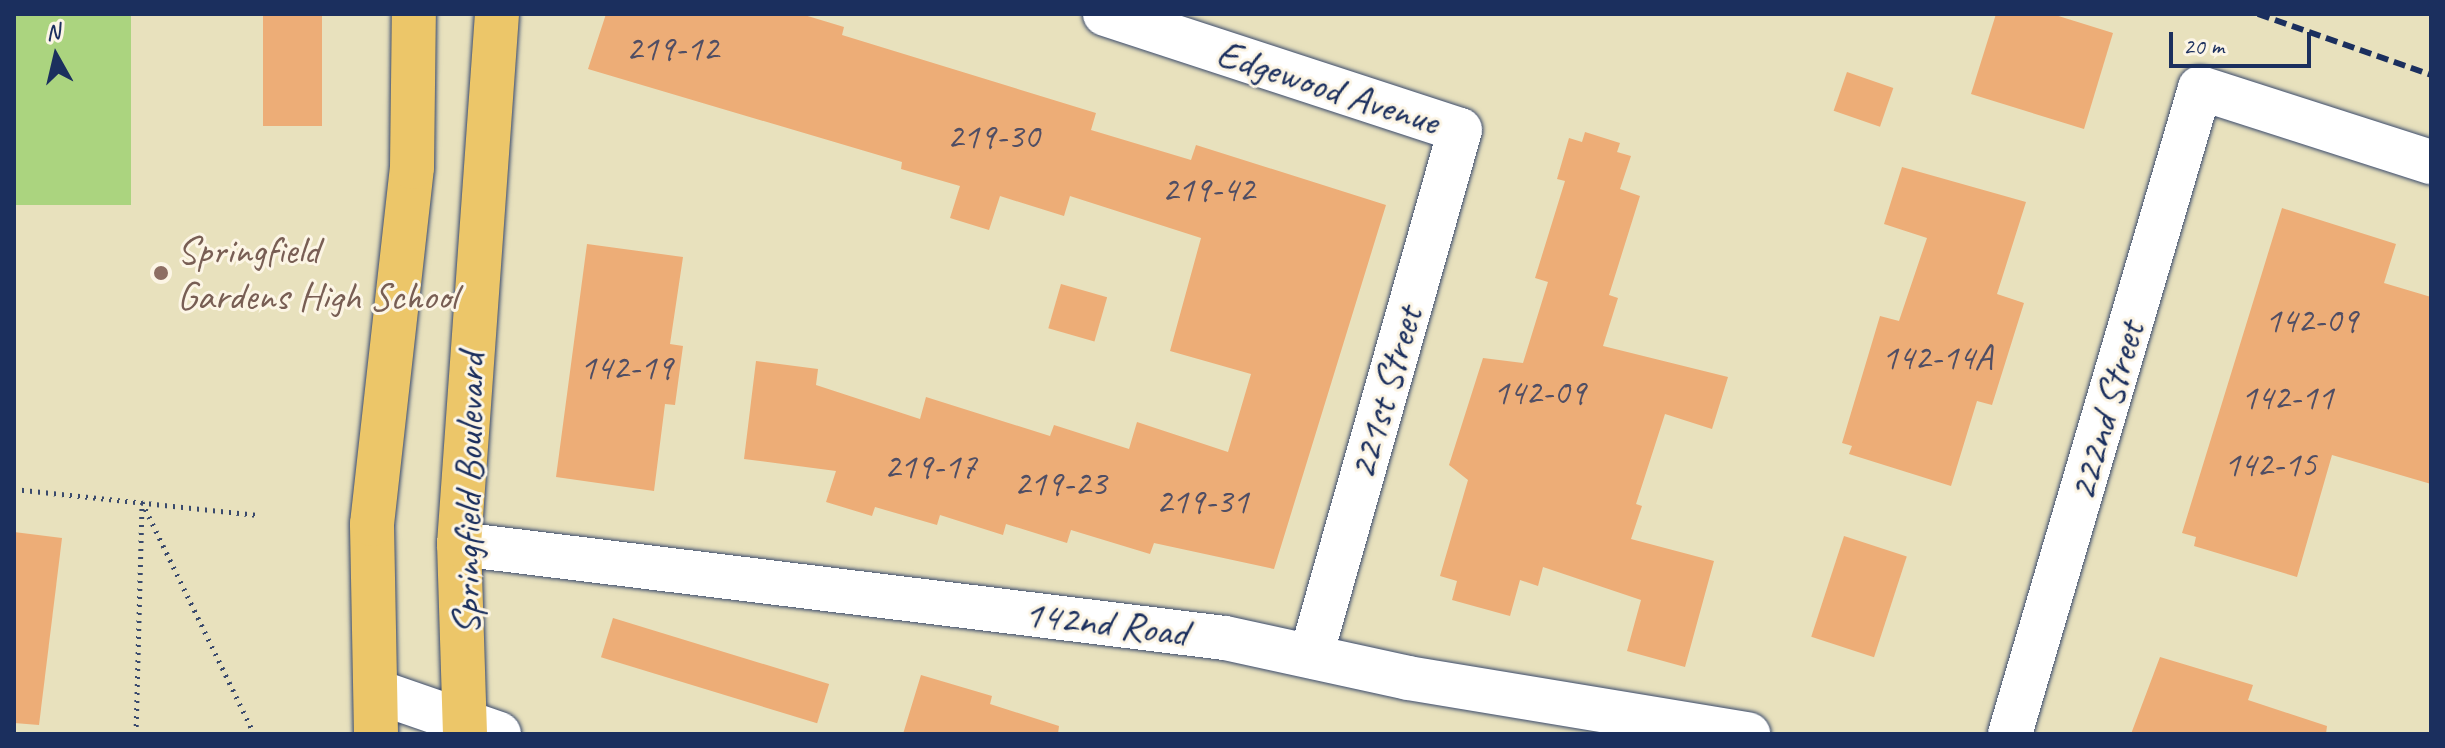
<!DOCTYPE html>
<style>
body{margin:0}
#map{position:relative;width:2445px;height:748px;overflow:hidden;background:#e8e1bd;font-family:Caveat,sans-serif}
div>[style]{position:absolute}
.green>*{inset:0;background:#abd47f;transform-origin:0 0}
.building>*{inset:0;background:#edad77;transform-origin:0 0}
.path>*{height:5px;margin-top:-2.5px;transform-origin:0;background:repeating-linear-gradient(90deg,#3a4a6c 0 2px,transparent 0 8px)}
.roads{filter:drop-shadow(0 0 2px #3a4a6c) drop-shadow(0 0 2px #3a4a6c)}
.minor>*{height:44px;margin:-22px;padding:0 22px;transform-origin:22px;border-radius:22px;background:#fff}
.major>*{height:44px;margin:-22px;padding:0 22px;transform-origin:22px;border-radius:22px;background:#ecc669}
.rail>*{height:6px;margin-top:-3px;transform-origin:0;background:repeating-linear-gradient(90deg,#1b2f5e 0 12px,transparent 0 18px)}
.dots>*{width:22px;height:22px;translate:-50% -50%;box-sizing:border-box;border:4px solid #fcf5e5;border-radius:50%}
span{translate:-50% -50%;white-space:nowrap;text-align:center;line-height:1.15;-webkit-text-stroke:6px #fcf5e5;paint-order:stroke}
.number-label{font-size:36px;color:#504e64}
.number-label span{-webkit-text-stroke-width:0}
.street-label{font-size:40px;color:#1b2f5e}
.education-label{font-size:40px;color:#785e54}
.left{translate:0 -50%;text-align:left}
.frame{position:absolute;inset:0;border:16px solid #1b2f5e;pointer-events:none}
.north{position:absolute;left:16px;top:16px;width:80px;height:80px;-webkit-text-stroke:6px #fcf5e5;paint-order:stroke;rotate:352deg;font-size:22px;font-weight:700;line-height:32px;text-align:center;color:#1b2f5e}
.north::after{content:'';display:block;margin:auto;width:28px;height:36px;background:#1b2f5e;clip-path:polygon(50% 0,100% 100%,50% 72%,0 100%)}
.scale{position:absolute;left:2169px;top:32px;width:142px;height:36px;box-sizing:border-box;border:4px solid #1b2f5e;border-top:0;padding-left:10px;font-size:24px;line-height:28px;white-space:nowrap;color:#1b2f5e;-webkit-text-stroke:6px #fcf5e5;paint-order:stroke}
</style>
<div id="map">
<div class="green">
<div style="left:14px;top:14px;width:117px;height:191px"></div>
</div>
<div class="building">
<div style="left:263px;top:14px;width:59px;height:112px"></div>
<div style="clip-path:polygon(606px 14px,801px 14px,844px 27px,842px 35px,1096px 113px,1091px 130px,1191px 160px,1196px 145px,1386px 205px,1274px 569px,1154px 543px,1150px 554px,1071px 530px,1067px 543px,1006px 524px,1003px 535px,940px 515px,937px 525px,875px 507px,872px 516px,826px 502px,836px 471px,744px 459px,756px 361px,818px 369px,816px 385px,920px 419px,926px 397px,1050px 436px,1054px 425px,1129px 449px,1137px 422px,1228px 452px,1251px 374px,1170px 351px,1201px 238px,1070px 196px,1064px 216px,1000px 196px,989px 230px,950px 218px,960px 186px,901px 169px,902px 162px,588px 69px)"></div>
<div style="clip-path:polygon(1996px 14px,2052px 14px,2113px 33px,2084px 129px,1971px 94px)"></div>
<div style="left:1847px;top:72px;width:49px;height:41px;rotate:19deg"></div>
<div style="clip-path:polygon(1585px 132px,1620px 143px,1617px 152px,1631px 156px,1620px 189px,1640px 196px,1609px 295px,1618px 298px,1603px 346px,1728px 377px,1712px 429px,1665px 414px,1636px 504px,1642px 506px,1631px 539px,1714px 561px,1685px 667px,1627px 651px,1641px 600px,1543px 567px,1538px 586px,1520px 580px,1510px 616px,1452px 600px,1457px 581px,1440px 576px,1468px 480px,1449px 465px,1483px 358px,1523px 363px,1548px 282px,1535px 278px,1565px 181px,1557px 179px,1569px 138px,1582px 142px)"></div>
<div style="clip-path:polygon(1902px 167px,2026px 202px,1997px 294px,2024px 303px,1992px 405px,1977px 401px,1951px 486px,1849px 454px,1852px 446px,1842px 443px,1880px 316px,1899px 321px,1927px 238px,1884px 224px)"></div>
<div style="clip-path:polygon(2282px 208px,2396px 244px,2384px 283px,2431px 297px,2431px 484px,2332px 455px,2297px 577px,2194px 546px,2196px 537px,2182px 533px)"></div>
<div style="clip-path:polygon(587px 244px,683px 257px,670px 344px,683px 346px,675px 405px,665px 404px,654px 491px,556px 477px)"></div>
<div style="left:1061px;top:284px;width:48px;height:46px;rotate:16deg"></div>
<div style="clip-path:polygon(14px 532px,62px 538px,39px 725px,14px 723px)"></div>
<div style="left:1844px;top:536px;width:66px;height:106px;rotate:18deg"></div>
<div style="left:613px;top:618px;width:226px;height:41px;rotate:17deg"></div>
<div style="clip-path:polygon(2160px 657px,2253px 685px,2248px 700px,2327px 726px,2326px 734px,2131px 734px)"></div>
<div style="clip-path:polygon(921px 675px,992px 696px,990px 704px,1059px 726px,1058px 734px,903px 734px)"></div>
</div>
<div class="path">
<div style="left:14px;top:489px;width:243px;rotate:6.1deg"></div>
<div style="left:142px;top:502px;width:258px;rotate:64.2deg"></div>
<div style="left:136px;top:734px;width:227px;rotate:-88.5deg"></div>
</div>
<div class="roads">
<div class="minor">
<div style="left:1105px;top:14px;width:373px;rotate:18.1deg"></div>
<div style="left:1460px;top:130px;width:547px;rotate:105.82deg"></div>
<div style="left:459px;top:544px;width:772px;rotate:7deg"></div>
<div style="left:1225px;top:638px;width:187px;rotate:12.3deg"></div>
<div style="left:1408px;top:678px;width:345px;rotate:9.4deg"></div>
<div style="left:378px;top:692px;width:128px;rotate:19.1deg"></div>
<div style="left:2010px;top:734px;width:673px;rotate:-73.61deg"></div>
<div style="left:2200px;top:88px;width:243px;rotate:17.8deg"></div>
</div>
<div class="major">
<div style="left:376px;top:734px;width:210px;rotate:-91.1deg"></div>
<div style="left:372px;top:524px;width:359px;rotate:-83.6deg"></div>
<div style="left:412px;top:167px;width:153px;rotate:-89.3deg"></div>
<div style="left:465px;top:734px;width:190px;rotate:-91.8deg"></div>
<div style="left:459px;top:544px;width:531px;rotate:-85.9deg"></div>
</div>
</div>
<div class="rail">
<div style="left:2258px;top:14px;width:183px;rotate:19.4deg"></div>
</div>
<div class="dots">
<div style="left:161px;top:273px;background:#8d6e63"></div>
</div>
<div class="number-label">
<span style="left:672px;top:49px">219-12</span>
<span style="left:993px;top:137px">219-30</span>
<span style="left:1208px;top:190px">219-42</span>
<span style="left:2311px;top:321px">142-09</span>
<span style="left:1937px;top:358px">142-14A</span>
<span style="left:626px;top:368px">142-19</span>
<span style="left:1539px;top:393px">142-09</span>
<span style="left:2287px;top:398px">142-11</span>
<span style="left:2270px;top:465px">142-15</span>
<span style="left:930px;top:467px">219-17</span>
<span style="left:1060px;top:484px">219-23</span>
<span style="left:1202px;top:502px">219-31</span>
</div>
<div class="street-label">
<span style="left:1328px;top:87px;rotate:18deg">Edgewood Avenue</span>
<span style="left:1385px;top:393px;rotate:-74deg">221st Street</span>
<span style="left:2106px;top:411px;rotate:-74deg">222nd Street</span>
<span style="left:468px;top:494px;rotate:-89deg">Springfield Boulevard</span>
<span style="left:1106px;top:623px;rotate:7deg">142nd Road</span>
</div>
<div class="education-label">
<span class="left" style="left:177px;top:273px">Springfield<br>Gardens High School</span>
</div>
<div class="frame"></div>
<div class="north">N</div>
<div class="scale">20 m</div>
</div>
